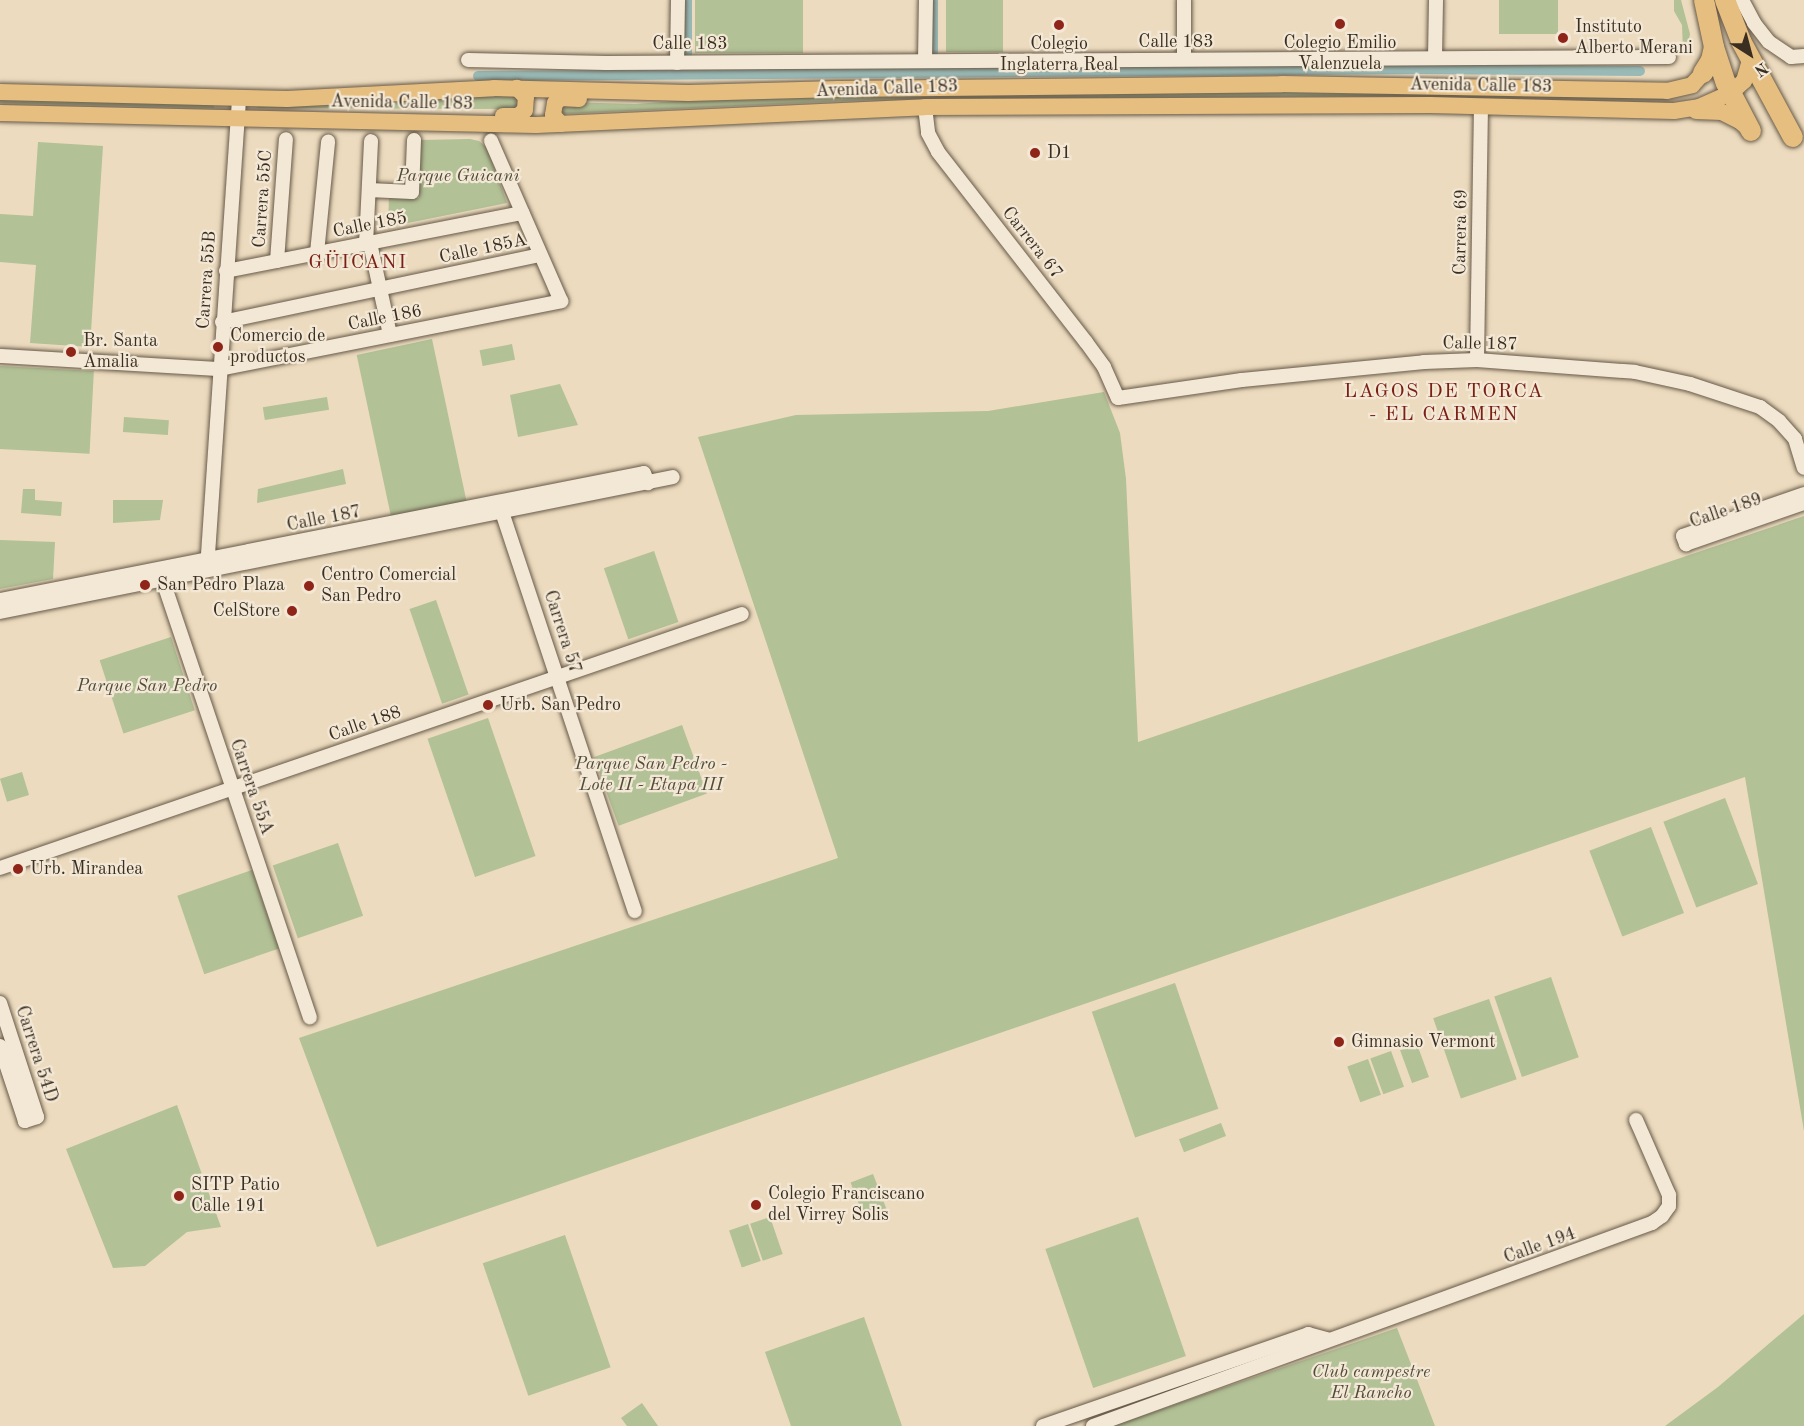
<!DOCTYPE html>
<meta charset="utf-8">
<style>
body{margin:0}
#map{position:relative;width:1804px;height:1426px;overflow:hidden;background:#ecdbbe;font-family:"Old Standard TT",serif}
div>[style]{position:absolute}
.green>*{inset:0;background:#b2c196;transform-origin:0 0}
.canal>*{height:10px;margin:-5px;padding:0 5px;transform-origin:5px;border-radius:5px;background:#99bab7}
.roads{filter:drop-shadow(0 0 2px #665948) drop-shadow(0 0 2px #665948)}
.minor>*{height:14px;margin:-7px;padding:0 7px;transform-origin:7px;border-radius:7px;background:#f3e8d5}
.major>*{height:16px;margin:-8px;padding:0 8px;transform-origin:8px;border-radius:8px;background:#e6be7f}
.highway>*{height:20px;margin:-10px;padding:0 10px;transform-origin:10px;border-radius:10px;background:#e6be7f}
.dots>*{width:16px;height:16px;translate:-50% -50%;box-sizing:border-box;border:3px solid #f3e8d5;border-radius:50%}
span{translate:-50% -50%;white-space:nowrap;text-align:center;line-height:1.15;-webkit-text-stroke:4.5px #f3e8d5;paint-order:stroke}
.poi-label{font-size:18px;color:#392e21}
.left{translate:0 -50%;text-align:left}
.right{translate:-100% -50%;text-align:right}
.street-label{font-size:18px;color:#392e21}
.park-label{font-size:18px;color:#514b38;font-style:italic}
.neighbourhood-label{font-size:20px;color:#7a1f14;letter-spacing:1.5px}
.north{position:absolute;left:1720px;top:24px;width:60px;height:60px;-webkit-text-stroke:4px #f3e8d5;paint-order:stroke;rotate:144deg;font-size:16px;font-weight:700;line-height:24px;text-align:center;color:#392e21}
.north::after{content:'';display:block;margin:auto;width:21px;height:27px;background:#392e21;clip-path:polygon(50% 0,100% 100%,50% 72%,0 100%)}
</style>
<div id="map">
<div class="green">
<div style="left:695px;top:0;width:108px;height:53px"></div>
<div style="left:946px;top:0;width:57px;height:52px"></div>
<div style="left:1499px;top:0;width:59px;height:34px"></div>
<div style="clip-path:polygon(1674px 0,1681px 0,1690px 34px,1688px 45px,1683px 52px,1682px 25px,1674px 11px)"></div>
<div style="clip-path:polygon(1199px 92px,1667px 97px,1667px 100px,1383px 96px,890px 99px,562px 114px,559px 106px,566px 102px,635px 104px,705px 99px)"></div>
<div style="clip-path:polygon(511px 94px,518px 98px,517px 109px,257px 108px,258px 105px)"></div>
<div style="clip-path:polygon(0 100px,214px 104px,214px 108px,0 103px)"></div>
<div style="clip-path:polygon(470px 139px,479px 141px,487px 148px,507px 203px,388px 227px,389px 196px,419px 198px,419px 140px)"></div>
<div style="clip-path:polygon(38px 142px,103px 146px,90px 347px,30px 343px,36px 265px,0 262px,0 214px,33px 216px)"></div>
<div style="left:432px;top:339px;width:166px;height:77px;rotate:78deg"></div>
<div style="left:512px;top:344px;width:16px;height:33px;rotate:79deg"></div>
<div style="left:0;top:366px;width:94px;height:83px;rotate:3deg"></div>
<div style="clip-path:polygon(560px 384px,578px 425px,518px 437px,510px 395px)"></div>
<div style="clip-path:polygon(1104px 392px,1120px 433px,1126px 479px,1138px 742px,1804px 516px,1804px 1131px,1745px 777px,377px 1247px,299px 1038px,838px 858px,698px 437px,796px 415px,988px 411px)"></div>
<div style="left:327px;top:397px;width:13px;height:65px;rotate:81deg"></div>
<div style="left:124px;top:417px;width:45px;height:15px;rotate:4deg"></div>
<div style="clip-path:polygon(343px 469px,346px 484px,257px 503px,258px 489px)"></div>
<div style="clip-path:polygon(23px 489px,35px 489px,35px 500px,62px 502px,61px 516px,21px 513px)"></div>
<div style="clip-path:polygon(113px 500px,163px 500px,160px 520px,113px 523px)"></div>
<div style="clip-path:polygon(0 540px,55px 542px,53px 579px,0 589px)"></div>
<div style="left:654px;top:551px;width:75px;height:53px;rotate:71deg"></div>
<div style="left:436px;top:600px;width:100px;height:28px;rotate:71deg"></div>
<div style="left:171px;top:637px;width:77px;height:75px;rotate:72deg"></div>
<div style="left:488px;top:718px;width:146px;height:64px;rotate:71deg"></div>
<div style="left:682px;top:725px;width:73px;height:94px;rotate:70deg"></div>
<div style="left:22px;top:772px;width:24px;height:23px;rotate:73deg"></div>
<div style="left:1725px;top:798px;width:92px;height:66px;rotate:69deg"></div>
<div style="left:1651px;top:827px;width:92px;height:66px;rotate:69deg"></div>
<div style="left:338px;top:843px;width:77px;height:69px;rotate:71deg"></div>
<div style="left:252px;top:870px;width:83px;height:79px;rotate:71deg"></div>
<div style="left:1551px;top:977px;width:85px;height:60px;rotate:71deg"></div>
<div style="left:1175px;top:983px;width:133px;height:88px;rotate:71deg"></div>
<div style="left:1489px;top:999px;width:85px;height:59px;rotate:71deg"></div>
<div style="left:1417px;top:1044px;width:35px;height:18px;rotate:70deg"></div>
<div style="left:1391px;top:1051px;width:38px;height:22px;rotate:70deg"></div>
<div style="left:1368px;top:1059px;width:38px;height:22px;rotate:70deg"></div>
<div style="clip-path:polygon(177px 1105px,221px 1227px,187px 1232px,145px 1266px,113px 1268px,66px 1149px)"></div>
<div style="left:1221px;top:1123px;width:14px;height:45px;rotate:69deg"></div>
<div style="left:873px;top:1174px;width:40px;height:24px;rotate:69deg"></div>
<div style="left:770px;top:1217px;width:39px;height:21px;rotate:71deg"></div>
<div style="left:1138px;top:1217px;width:147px;height:98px;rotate:71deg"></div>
<div style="left:748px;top:1224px;width:39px;height:20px;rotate:71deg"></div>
<div style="left:565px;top:1235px;width:140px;height:87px;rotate:71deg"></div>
<div style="clip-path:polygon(1804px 1314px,1804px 1426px,1665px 1426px,1718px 1387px)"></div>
<div style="clip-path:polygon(864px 1317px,902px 1426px,791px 1426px,765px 1352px)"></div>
<div style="clip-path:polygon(1397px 1328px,1435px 1426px,1112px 1426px,1153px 1412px)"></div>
<div style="clip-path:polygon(642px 1403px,658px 1426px,627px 1426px,621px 1418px)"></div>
</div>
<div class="canal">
<div style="left:933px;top:52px;width:52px;rotate:-90deg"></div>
<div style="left:687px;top:56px;width:56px;rotate:-90deg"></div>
<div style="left:478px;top:76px;width:944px;rotate:-0.42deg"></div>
<div style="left:1422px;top:69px;width:218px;rotate:0.5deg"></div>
</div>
<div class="roads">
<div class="minor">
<div style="left:1742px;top:0;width:26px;rotate:62deg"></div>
<div style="left:1754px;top:23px;width:24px;rotate:52deg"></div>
<div style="left:1769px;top:42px;width:27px;rotate:34deg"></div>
<div style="left:1791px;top:57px;width:13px;rotate:-4deg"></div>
<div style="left:1435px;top:58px;width:58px;rotate:-89deg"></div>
<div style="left:1184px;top:59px;width:59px;rotate:-90deg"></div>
<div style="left:468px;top:60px;width:138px;rotate:1.2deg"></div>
<div style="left:606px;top:63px;width:1063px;rotate:-0.32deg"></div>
<div style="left:925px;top:61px;width:61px;rotate:-89.1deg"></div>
<div style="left:677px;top:63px;width:63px;rotate:-89.1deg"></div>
<div style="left:925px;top:107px;width:26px;rotate:83deg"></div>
<div style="left:928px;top:133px;width:21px;rotate:62deg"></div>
<div style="left:938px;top:152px;width:241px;rotate:52.1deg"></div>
<div style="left:1086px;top:342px;width:31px;rotate:54deg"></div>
<div style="left:1104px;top:367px;width:34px;rotate:66deg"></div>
<div style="left:1118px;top:398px;width:125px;rotate:-8.3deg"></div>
<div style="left:1242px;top:380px;width:183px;rotate:-5.6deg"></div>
<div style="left:1424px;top:362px;width:53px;rotate:-2.2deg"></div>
<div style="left:1477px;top:360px;width:158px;rotate:4.3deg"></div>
<div style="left:1635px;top:372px;width:56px;rotate:12.3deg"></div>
<div style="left:1690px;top:384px;width:74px;rotate:18.2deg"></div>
<div style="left:1760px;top:407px;width:24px;rotate:36deg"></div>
<div style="left:1779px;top:421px;width:24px;rotate:48deg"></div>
<div style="left:1795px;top:439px;width:30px;rotate:73deg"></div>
<div style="left:369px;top:190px;width:43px;rotate:2.7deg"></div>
<div style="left:412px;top:192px;width:52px;rotate:-87.8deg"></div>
<div style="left:370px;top:243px;width:94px;rotate:77.7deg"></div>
<div style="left:366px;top:244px;width:103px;rotate:-87.2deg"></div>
<div style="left:317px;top:253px;width:112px;rotate:-84.3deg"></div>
<div style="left:277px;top:261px;width:122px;rotate:-85.8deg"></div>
<div style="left:226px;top:271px;width:302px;rotate:-11.1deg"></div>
<div style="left:222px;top:322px;width:325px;rotate:-11.9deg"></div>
<div style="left:0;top:356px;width:219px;rotate:3.4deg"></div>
<div style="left:219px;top:369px;width:349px;rotate:-11.2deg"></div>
<div style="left:561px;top:301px;width:175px;rotate:-113.6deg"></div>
<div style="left:1477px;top:360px;width:254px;rotate:-89.1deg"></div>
<div style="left:1804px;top:494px;width:128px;rotate:160.9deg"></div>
<div style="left:1683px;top:536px;width:9px;rotate:69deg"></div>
<div style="left:1686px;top:544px;width:125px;rotate:-19.2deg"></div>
<div style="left:500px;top:506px;width:427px;rotate:71.6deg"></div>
<div style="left:207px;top:569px;width:472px;rotate:-86.1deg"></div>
<div style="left:160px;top:572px;width:470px;rotate:71.4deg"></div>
<div style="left:0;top:600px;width:656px;rotate:-11.16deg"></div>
<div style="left:644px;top:473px;width:11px;rotate:68deg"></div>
<div style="left:0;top:612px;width:686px;rotate:-11.34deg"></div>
<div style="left:0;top:868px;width:784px;rotate:-18.9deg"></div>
<div style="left:0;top:1003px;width:120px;rotate:72deg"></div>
<div style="left:37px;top:1117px;width:13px;rotate:162deg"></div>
<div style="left:25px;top:1121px;width:79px;rotate:-108.4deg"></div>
<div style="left:1043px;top:1426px;width:281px;rotate:-19.1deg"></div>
<div style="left:1308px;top:1334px;width:20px;rotate:15deg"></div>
<div style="left:1093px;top:1426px;width:595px;rotate:-19.96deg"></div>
<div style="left:1652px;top:1223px;width:12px;rotate:-35deg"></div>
<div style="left:1662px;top:1216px;width:12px;rotate:-55deg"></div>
<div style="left:1669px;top:1206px;width:11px;rotate:-90deg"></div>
<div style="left:1669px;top:1195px;width:82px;rotate:-113.7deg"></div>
</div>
<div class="major">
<div style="left:0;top:92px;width:287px;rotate:1.4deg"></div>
<div style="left:287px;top:99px;width:207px;rotate:-3deg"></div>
<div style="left:494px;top:88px;width:194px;rotate:1.5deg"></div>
<div style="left:688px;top:93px;width:150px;rotate:-1.5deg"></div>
<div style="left:838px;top:89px;width:444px;rotate:-0.6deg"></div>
<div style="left:1282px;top:84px;width:385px;rotate:1deg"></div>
<div style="left:1667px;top:91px;width:26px;rotate:-13deg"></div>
<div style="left:1692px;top:85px;width:16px;rotate:-47deg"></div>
<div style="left:1696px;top:111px;width:26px;rotate:2deg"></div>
<div style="left:1722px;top:112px;width:20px;rotate:27deg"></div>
<div style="left:1740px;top:121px;width:12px;rotate:42deg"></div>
<div style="left:0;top:113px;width:536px;rotate:1.28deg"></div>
<div style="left:536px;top:125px;width:389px;rotate:-2.6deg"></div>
<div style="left:925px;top:107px;width:505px;rotate:-0.23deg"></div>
<div style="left:1430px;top:105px;width:244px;rotate:1.4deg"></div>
<div style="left:1674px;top:111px;width:25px;rotate:-9deg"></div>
<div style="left:1699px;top:107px;width:35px;rotate:-24deg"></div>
<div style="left:1731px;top:93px;width:18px;rotate:-43deg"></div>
<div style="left:1744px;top:81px;width:22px;rotate:-74deg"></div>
<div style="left:503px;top:116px;width:15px"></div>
<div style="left:518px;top:116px;width:9px;rotate:-41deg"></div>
<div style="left:525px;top:110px;width:13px;rotate:-86deg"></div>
<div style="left:526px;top:97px;width:13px;rotate:-135deg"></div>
<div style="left:561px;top:124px;width:12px;rotate:-132deg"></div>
<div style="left:553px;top:115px;width:12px;rotate:-81deg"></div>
<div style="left:555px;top:103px;width:8px;rotate:-40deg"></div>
<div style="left:561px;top:98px;width:18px;rotate:3deg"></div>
</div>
<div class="highway">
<div style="left:1725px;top:0;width:44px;rotate:68.7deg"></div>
<div style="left:1741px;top:41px;width:109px;rotate:61.6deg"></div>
<div style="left:1714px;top:47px;width:38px;rotate:72deg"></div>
<div style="left:1726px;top:83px;width:54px;rotate:62.5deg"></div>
<div style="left:1703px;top:73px;width:15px;rotate:-58deg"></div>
<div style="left:1711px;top:60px;width:13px;rotate:-77deg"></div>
<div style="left:1714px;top:47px;width:48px;rotate:-102deg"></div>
</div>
</div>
<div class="dots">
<div style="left:1340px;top:24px;background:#8f2418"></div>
<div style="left:1059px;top:25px;background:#8f2418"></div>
<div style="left:1563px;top:38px;background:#8f2418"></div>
<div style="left:1035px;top:153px;background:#8f2418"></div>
<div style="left:218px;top:347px;background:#8f2418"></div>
<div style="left:71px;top:352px;background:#8f2418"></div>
<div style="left:145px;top:585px;background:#8f2418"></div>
<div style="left:309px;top:586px;background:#8f2418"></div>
<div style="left:292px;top:611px;background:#8f2418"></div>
<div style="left:488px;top:705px;background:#8f2418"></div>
<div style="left:18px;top:869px;background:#8f2418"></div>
<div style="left:1339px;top:1042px;background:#8f2418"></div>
<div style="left:179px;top:1196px;background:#8f2418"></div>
<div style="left:756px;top:1205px;background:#8f2418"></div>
</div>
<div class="poi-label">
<span class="left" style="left:1575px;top:38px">Instituto<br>Alberto Merani</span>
<span style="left:1340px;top:54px">Colegio Emilio<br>Valenzuela</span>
<span style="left:1059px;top:55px">Colegio<br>Inglaterra Real</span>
<span class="left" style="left:1047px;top:153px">D1</span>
<span class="left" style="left:230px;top:347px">Comercio de<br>productos</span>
<span class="left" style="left:83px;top:352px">Br. Santa<br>Amalia</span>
<span class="left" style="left:321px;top:586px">Centro Comercial<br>San Pedro</span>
<span class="left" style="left:157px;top:585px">San Pedro Plaza</span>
<span class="right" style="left:280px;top:611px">CelStore</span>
<span class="left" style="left:500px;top:705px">Urb. San Pedro</span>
<span class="left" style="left:30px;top:869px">Urb. Mirandea</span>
<span class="left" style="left:1351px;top:1042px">Gimnasio Vermont</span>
<span class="left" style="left:191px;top:1196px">SITP Patio<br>Calle 191</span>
<span class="left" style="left:768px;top:1205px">Colegio Franciscano<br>del Virrey Solis</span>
</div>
<div class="street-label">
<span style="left:1176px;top:42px">Calle 183</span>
<span style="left:690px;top:44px">Calle 183</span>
<span style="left:1481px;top:86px;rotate:1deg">Avenida Calle 183</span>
<span style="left:887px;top:89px;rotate:-2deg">Avenida Calle 183</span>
<span style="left:402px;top:103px;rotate:1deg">Avenida Calle 183</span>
<span style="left:263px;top:199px;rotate:-86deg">Carrera 55C</span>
<span style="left:370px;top:225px;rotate:-11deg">Calle 185</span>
<span style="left:1461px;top:232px;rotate:-89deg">Carrera 69</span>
<span style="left:1032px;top:243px;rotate:52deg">Carrera 67</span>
<span style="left:483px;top:249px;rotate:-12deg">Calle 185A</span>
<span style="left:207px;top:280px;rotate:-86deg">Carrera 55B</span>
<span style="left:385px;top:318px;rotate:-11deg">Calle 186</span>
<span style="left:1480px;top:344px;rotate:1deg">Calle 187</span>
<span style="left:1726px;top:511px;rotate:-19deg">Calle 189</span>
<span style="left:324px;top:519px;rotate:-11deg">Calle 187</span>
<span style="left:562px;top:632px;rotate:72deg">Carrera 57</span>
<span style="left:365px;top:724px;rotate:-19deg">Calle 188</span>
<span style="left:251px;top:787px;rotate:71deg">Carrera 55A</span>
<span style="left:36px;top:1054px;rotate:72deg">Carrera 54D</span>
<span style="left:1540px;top:1246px;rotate:-20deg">Calle 194</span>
</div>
<div class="park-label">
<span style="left:458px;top:176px">Parque Guicani</span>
<span style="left:147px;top:686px">Parque San Pedro</span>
<span style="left:651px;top:775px">Parque San Pedro -<br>Lote II - Etapa III</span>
<span style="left:1371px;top:1383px">Club campestre<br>El Rancho</span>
</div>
<div class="neighbourhood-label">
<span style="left:358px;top:263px">GÜICANI</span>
<span style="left:1444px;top:404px">LAGOS DE TORCA<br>- EL CARMEN</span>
</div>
<div class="north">N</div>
</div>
